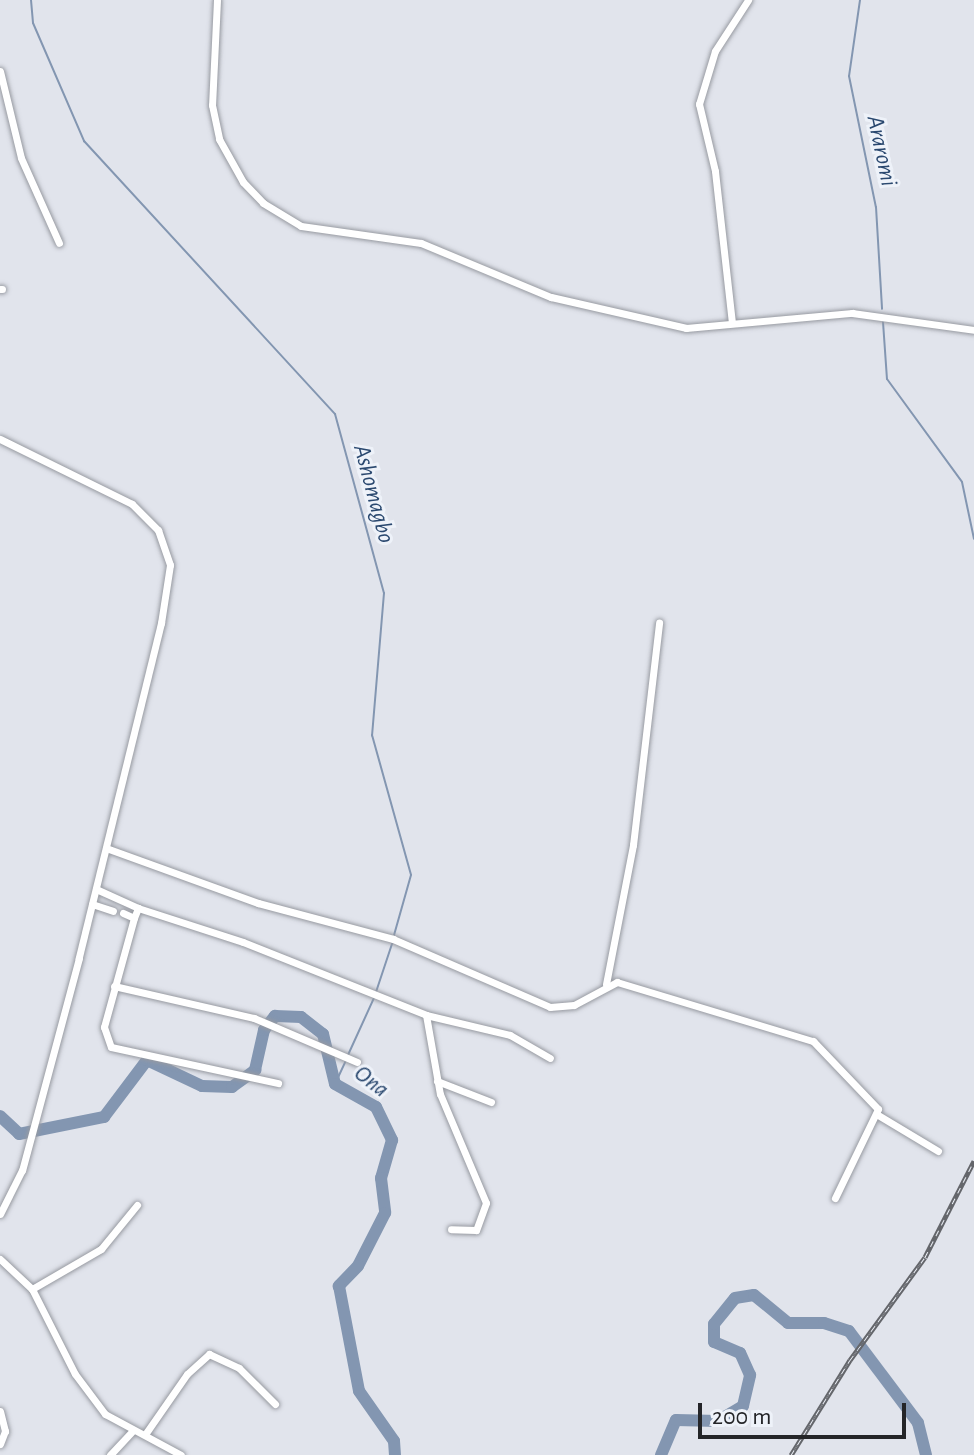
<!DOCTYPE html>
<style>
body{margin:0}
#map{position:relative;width:974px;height:1455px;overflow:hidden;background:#e1e4ec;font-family:"Alegreya Sans",sans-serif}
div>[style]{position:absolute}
.stream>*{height:2px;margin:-1px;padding:0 1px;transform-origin:1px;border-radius:1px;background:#8396b1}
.river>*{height:12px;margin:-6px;padding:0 6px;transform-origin:6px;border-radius:6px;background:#8396b1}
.roads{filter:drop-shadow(0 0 2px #979aa1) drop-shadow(0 0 2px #979aa1)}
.street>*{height:7px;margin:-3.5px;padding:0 3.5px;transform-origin:3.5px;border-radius:3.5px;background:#fff}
.rail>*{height:5px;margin-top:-2.5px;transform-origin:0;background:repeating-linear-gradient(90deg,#eef2f9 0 6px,#64666b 0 12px);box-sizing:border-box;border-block:2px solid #64666b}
span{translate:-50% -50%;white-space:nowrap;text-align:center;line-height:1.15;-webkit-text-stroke:6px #eef2f9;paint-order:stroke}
.water-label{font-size:24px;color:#2a486f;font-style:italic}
.scale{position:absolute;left:698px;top:1403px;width:208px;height:36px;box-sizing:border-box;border:4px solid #242528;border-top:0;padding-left:10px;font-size:24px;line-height:28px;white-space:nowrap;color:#242528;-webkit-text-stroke:6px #eef2f9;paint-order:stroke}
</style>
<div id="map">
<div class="stream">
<div style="left:31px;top:0;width:23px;rotate:85deg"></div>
<div style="left:33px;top:23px;width:129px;rotate:66.6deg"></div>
<div style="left:84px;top:141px;width:371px;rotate:47.4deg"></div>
<div style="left:335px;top:414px;width:186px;rotate:74.7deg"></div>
<div style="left:384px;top:593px;width:143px;rotate:94.8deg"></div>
<div style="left:372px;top:735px;width:145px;rotate:74.4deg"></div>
<div style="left:411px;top:875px;width:62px;rotate:105.8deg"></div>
<div style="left:860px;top:0;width:77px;rotate:98.2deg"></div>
<div style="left:849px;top:76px;width:134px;rotate:78.4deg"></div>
<div style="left:876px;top:207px;width:102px;rotate:86.6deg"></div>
<div style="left:883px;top:322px;width:57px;rotate:86deg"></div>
<div style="left:887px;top:379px;width:127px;rotate:53.9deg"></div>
<div style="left:962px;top:482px;width:58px;rotate:78.1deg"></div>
<div style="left:376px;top:992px;width:54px;rotate:-71.6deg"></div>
<div style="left:348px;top:1055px;width:63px;rotate:-65.5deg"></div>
<div style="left:335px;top:1084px;width:26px;rotate:-65deg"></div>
</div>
<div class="river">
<div style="left:0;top:1116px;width:26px;rotate:43deg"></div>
<div style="left:19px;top:1134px;width:87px;rotate:-11.3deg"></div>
<div style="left:104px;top:1117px;width:71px;rotate:-53deg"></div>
<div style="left:147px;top:1060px;width:61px;rotate:25.3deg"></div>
<div style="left:202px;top:1086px;width:30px;rotate:2deg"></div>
<div style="left:232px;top:1087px;width:29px;rotate:-36deg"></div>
<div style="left:255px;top:1070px;width:41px;rotate:-77.3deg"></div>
<div style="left:264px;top:1030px;width:18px;rotate:-52deg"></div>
<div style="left:275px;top:1016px;width:26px;rotate:2deg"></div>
<div style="left:301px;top:1017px;width:28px;rotate:38deg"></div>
<div style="left:323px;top:1034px;width:51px;rotate:76.5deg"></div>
<div style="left:335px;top:1084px;width:47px;rotate:29.3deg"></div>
<div style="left:376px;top:1107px;width:37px;rotate:64deg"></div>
<div style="left:392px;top:1140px;width:40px;rotate:106deg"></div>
<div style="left:381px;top:1178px;width:35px;rotate:83deg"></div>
<div style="left:385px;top:1213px;width:59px;rotate:117deg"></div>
<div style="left:358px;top:1266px;width:28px;rotate:134deg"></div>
<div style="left:339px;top:1286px;width:107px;rotate:79.2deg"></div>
<div style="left:359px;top:1391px;width:61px;rotate:55deg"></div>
<div style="left:394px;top:1441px;width:14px;rotate:86deg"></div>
<div style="left:661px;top:1455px;width:38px;rotate:-67deg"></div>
<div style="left:676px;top:1420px;width:42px;rotate:1.4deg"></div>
<div style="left:718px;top:1421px;width:29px;rotate:-31deg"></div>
<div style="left:743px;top:1406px;width:32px;rotate:-77deg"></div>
<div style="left:750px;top:1375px;width:24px;rotate:-114deg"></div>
<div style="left:740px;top:1353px;width:28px;rotate:-157deg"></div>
<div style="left:714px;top:1342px;width:18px;rotate:-90deg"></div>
<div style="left:714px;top:1324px;width:33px;rotate:-51deg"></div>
<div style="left:735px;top:1298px;width:19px;rotate:-9deg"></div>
<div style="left:754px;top:1295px;width:44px;rotate:39.5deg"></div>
<div style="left:788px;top:1323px;width:36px"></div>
<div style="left:824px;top:1323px;width:26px;rotate:18deg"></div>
<div style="left:849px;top:1331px;width:115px;rotate:53.1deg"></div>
<div style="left:918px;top:1423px;width:33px;rotate:76deg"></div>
</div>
<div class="roads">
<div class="street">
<div style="left:217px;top:0;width:105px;rotate:92.7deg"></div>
<div style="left:212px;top:105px;width:35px;rotate:78deg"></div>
<div style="left:219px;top:139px;width:49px;rotate:60.8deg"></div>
<div style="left:243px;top:182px;width:29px;rotate:46deg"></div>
<div style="left:263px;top:203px;width:44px;rotate:31.2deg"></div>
<div style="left:301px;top:226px;width:121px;rotate:8.1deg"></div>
<div style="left:421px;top:243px;width:141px;rotate:22.6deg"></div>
<div style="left:551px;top:297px;width:139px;rotate:12.9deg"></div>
<div style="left:686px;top:328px;width:167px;rotate:-5.2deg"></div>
<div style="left:852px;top:313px;width:123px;rotate:7.9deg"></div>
<div style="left:0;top:71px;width:89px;rotate:76.4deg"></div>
<div style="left:21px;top:158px;width:93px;rotate:65.9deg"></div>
<div style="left:0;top:289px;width:2px"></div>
<div style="left:732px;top:323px;width:153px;rotate:-96.4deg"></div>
<div style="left:715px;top:171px;width:69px;rotate:-103.4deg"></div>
<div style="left:699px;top:104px;width:55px;rotate:-73.2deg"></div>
<div style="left:715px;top:51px;width:61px;rotate:-57.1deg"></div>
<div style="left:0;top:439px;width:147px;rotate:26.2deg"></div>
<div style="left:132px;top:504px;width:37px;rotate:45deg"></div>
<div style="left:158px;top:530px;width:37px;rotate:71deg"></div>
<div style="left:170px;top:565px;width:59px;rotate:98.8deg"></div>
<div style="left:161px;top:623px;width:345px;rotate:103.8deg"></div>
<div style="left:79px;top:958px;width:220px;rotate:105deg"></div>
<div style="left:22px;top:1170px;width:49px;rotate:116.6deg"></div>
<div style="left:106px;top:848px;width:162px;rotate:19.9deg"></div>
<div style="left:258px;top:903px;width:140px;rotate:14.9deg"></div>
<div style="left:393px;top:939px;width:171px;rotate:23.4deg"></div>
<div style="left:550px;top:1007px;width:24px;rotate:-5deg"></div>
<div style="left:574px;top:1005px;width:49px;rotate:-28.1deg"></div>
<div style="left:617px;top:982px;width:205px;rotate:16.8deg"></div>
<div style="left:813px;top:1041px;width:94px;rotate:46.3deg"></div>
<div style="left:878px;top:1109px;width:99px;rotate:115.8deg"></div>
<div style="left:96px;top:889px;width:46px;rotate:24.3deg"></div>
<div style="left:92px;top:904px;width:22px;rotate:18deg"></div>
<div style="left:123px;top:913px;width:12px;rotate:24deg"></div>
<div style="left:134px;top:918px;width:11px;rotate:-68deg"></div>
<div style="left:138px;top:908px;width:110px;rotate:17.9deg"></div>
<div style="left:243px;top:942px;width:197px;rotate:21.7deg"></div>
<div style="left:426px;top:1015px;width:86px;rotate:13.4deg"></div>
<div style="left:510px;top:1035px;width:46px;rotate:29.9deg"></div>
<div style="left:134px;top:918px;width:113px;rotate:105.4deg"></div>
<div style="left:104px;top:1027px;width:21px;rotate:71deg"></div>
<div style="left:111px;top:1047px;width:171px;rotate:12.2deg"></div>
<div style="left:606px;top:984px;width:142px;rotate:-79deg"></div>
<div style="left:633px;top:845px;width:224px;rotate:-83.3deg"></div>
<div style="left:114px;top:986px;width:144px;rotate:12.9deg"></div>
<div style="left:254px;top:1018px;width:112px;rotate:23.1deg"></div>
<div style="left:426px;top:1015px;width:80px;rotate:80deg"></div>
<div style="left:440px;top:1094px;width:118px;rotate:67.1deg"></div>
<div style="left:486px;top:1203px;width:29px;rotate:110deg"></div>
<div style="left:476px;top:1230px;width:25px;rotate:-178deg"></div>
<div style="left:437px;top:1081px;width:58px;rotate:21.3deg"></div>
<div style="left:878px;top:1115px;width:70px;rotate:31deg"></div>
<div style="left:0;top:1259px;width:44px;rotate:43.2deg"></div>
<div style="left:32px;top:1289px;width:95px;rotate:63.2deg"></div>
<div style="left:75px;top:1374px;width:50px;rotate:53.1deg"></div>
<div style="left:105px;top:1414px;width:86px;rotate:28.3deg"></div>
<div style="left:32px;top:1289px;width:80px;rotate:-30.1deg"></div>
<div style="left:101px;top:1249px;width:57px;rotate:-50.7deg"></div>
<div style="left:0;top:1411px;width:21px;rotate:76deg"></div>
<div style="left:5px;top:1431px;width:14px;rotate:111deg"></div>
<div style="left:146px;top:1433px;width:72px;rotate:-55.2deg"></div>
<div style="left:187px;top:1374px;width:30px;rotate:-42deg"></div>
<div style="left:209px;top:1354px;width:33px;rotate:25deg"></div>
<div style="left:239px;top:1368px;width:51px;rotate:45deg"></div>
<div style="left:110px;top:1455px;width:33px;rotate:-47deg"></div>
</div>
</div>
<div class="rail">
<div style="left:791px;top:1455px;width:112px;rotate:-58.2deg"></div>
<div style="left:850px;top:1360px;width:127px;rotate:-53.9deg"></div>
<div style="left:925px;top:1257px;width:108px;rotate:-63deg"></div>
</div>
<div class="water-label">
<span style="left:881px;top:151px;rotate:78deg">Araromi</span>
<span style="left:373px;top:494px;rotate:75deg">Ashomagbo</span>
<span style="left:371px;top:1082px;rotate:38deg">Ona</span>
</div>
<div class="scale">200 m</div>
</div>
